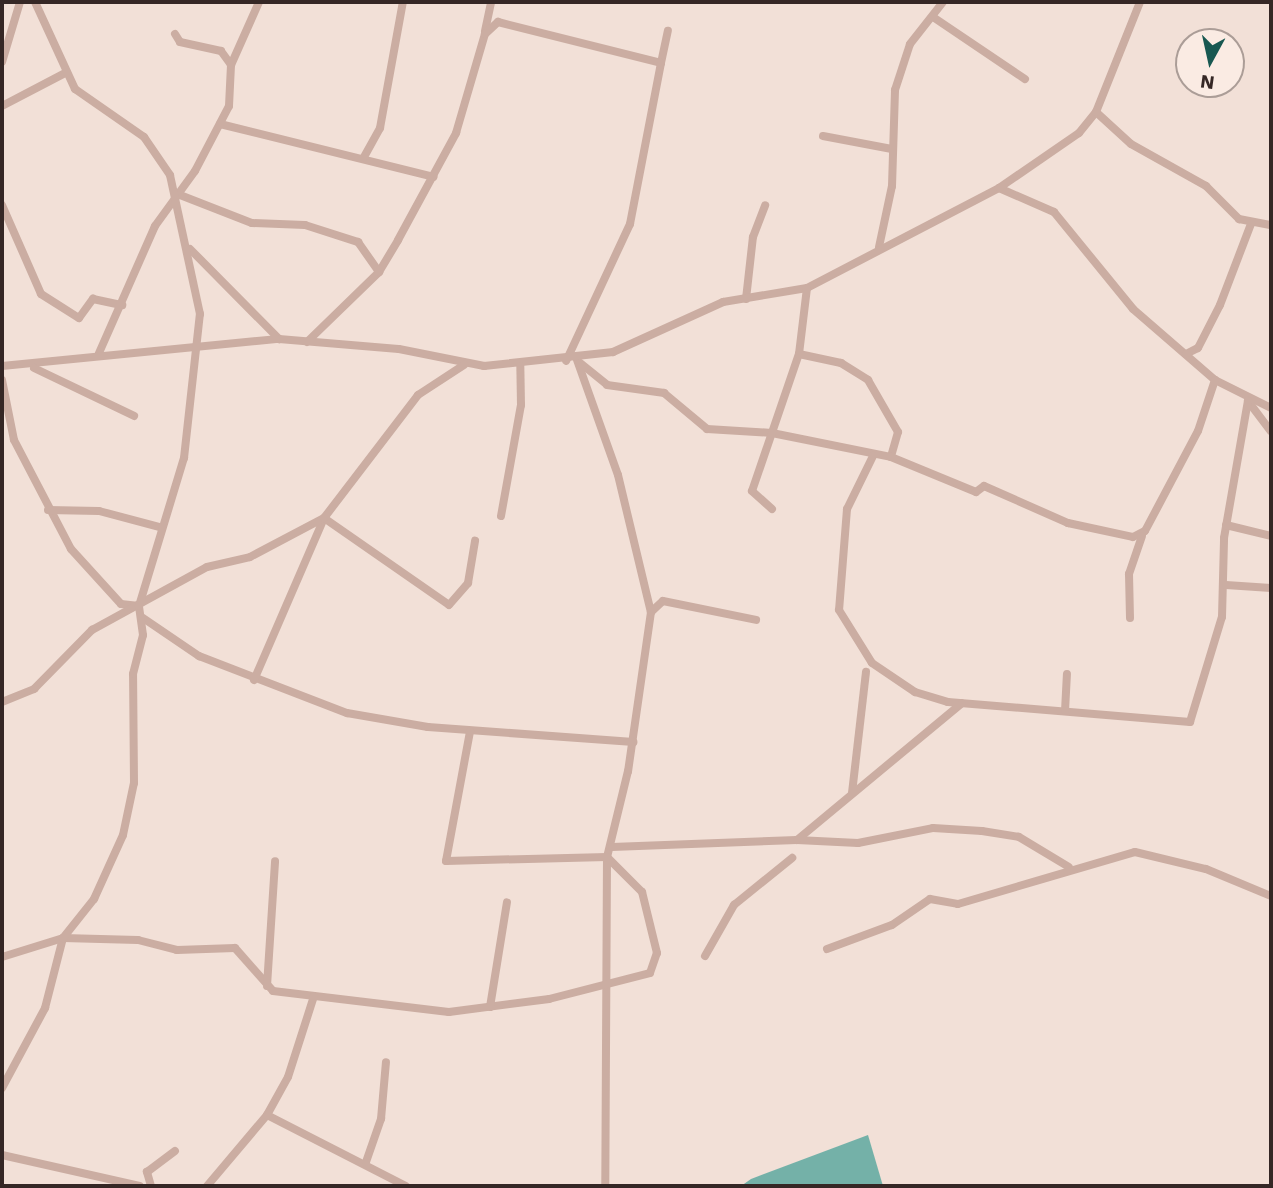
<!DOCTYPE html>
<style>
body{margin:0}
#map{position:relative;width:1273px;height:1188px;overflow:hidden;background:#f2e0d7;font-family:"Work Sans",sans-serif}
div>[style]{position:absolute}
.water>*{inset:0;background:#74b1a8}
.minor>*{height:8px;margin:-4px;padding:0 4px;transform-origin:4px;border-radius:4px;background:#cbada2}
span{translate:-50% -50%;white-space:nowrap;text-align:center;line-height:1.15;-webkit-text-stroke:6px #faebe3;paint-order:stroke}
.frame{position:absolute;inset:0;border:4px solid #352725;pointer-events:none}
.north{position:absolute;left:1175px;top:28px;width:70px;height:70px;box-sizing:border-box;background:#faebe3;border:2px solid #ab9d97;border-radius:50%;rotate:188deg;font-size:19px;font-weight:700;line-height:28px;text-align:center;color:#352725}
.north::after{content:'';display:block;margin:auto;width:24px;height:32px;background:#185851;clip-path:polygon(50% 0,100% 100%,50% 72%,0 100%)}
</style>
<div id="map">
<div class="water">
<div style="clip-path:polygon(868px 1135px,883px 1186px,741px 1186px,751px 1179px)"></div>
</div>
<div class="minor">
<div style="left:933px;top:17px;width:111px;rotate:34deg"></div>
<div style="left:485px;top:31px;width:30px;rotate:-78deg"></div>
<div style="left:175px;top:34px;width:9px;rotate:58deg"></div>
<div style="left:180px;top:42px;width:42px;rotate:12.4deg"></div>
<div style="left:221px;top:51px;width:17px;rotate:54deg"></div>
<div style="left:2px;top:62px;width:63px;rotate:-73.3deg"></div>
<div style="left:661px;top:63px;width:33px;rotate:-78deg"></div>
<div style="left:2px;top:106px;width:71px;rotate:-27.6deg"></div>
<div style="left:1096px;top:112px;width:47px;rotate:42.4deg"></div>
<div style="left:1131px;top:144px;width:86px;rotate:29.2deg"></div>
<div style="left:1206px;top:186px;width:47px;rotate:45deg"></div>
<div style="left:1239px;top:219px;width:33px;rotate:11deg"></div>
<div style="left:220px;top:124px;width:220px;rotate:13.9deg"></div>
<div style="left:823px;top:136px;width:70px;rotate:10.7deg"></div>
<div style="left:364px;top:157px;width:33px;rotate:-61deg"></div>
<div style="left:380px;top:128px;width:128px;rotate:-79.7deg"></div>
<div style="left:999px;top:188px;width:60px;rotate:23.6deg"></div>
<div style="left:1054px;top:212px;width:125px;rotate:50.8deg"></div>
<div style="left:1133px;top:309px;width:108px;rotate:40.9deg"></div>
<div style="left:1215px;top:380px;width:63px;rotate:26.6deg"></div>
<div style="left:180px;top:195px;width:77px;rotate:21.3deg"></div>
<div style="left:252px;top:223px;width:53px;rotate:2.2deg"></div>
<div style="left:305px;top:225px;width:56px;rotate:17.8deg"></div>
<div style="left:358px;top:242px;width:37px;rotate:55deg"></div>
<div style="left:2px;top:205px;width:97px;rotate:66.3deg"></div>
<div style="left:41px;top:294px;width:45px;rotate:32.3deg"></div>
<div style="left:79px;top:318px;width:24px;rotate:-54deg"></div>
<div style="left:93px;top:299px;width:30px;rotate:12deg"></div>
<div style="left:879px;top:247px;width:62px;rotate:-78deg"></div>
<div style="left:892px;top:186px;width:96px;rotate:-88.2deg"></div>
<div style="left:895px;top:90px;width:48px;rotate:-71.9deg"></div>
<div style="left:910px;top:44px;width:53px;rotate:-51.8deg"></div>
<div style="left:190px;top:249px;width:127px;rotate:45.3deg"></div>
<div style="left:746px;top:299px;width:62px;rotate:-83.6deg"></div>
<div style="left:753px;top:237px;width:34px;rotate:-69deg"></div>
<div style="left:307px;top:342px;width:100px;rotate:-44.2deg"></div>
<div style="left:379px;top:272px;width:37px;rotate:-59deg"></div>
<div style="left:398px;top:240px;width:122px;rotate:-61.5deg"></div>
<div style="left:456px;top:133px;width:103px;rotate:-73.7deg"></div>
<div style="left:485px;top:34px;width:18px;rotate:-43deg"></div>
<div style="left:498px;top:22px;width:168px;rotate:14.1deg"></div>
<div style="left:661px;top:63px;width:164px;rotate:100.9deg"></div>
<div style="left:630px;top:224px;width:151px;rotate:115deg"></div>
<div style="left:99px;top:353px;width:139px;rotate:-66.2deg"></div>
<div style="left:155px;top:226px;width:68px;rotate:-54deg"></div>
<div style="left:195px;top:171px;width:73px;rotate:-62.4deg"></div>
<div style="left:229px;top:106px;width:41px;rotate:-87.2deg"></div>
<div style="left:231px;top:65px;width:69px;rotate:-66deg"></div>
<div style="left:799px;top:354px;width:43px;rotate:12.1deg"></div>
<div style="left:841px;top:363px;width:32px;rotate:32deg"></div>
<div style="left:868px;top:380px;width:60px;rotate:60deg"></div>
<div style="left:898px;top:432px;width:26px;rotate:106deg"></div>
<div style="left:1186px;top:354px;width:13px;rotate:-27deg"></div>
<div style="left:1198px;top:348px;width:48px;rotate:-62.9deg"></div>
<div style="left:1220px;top:305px;width:87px;rotate:-69.1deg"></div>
<div style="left:577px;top:360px;width:122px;rotate:70.4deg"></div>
<div style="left:618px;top:475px;width:141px;rotate:76.5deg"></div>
<div style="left:651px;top:612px;width:161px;rotate:98.2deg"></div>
<div style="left:628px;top:771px;width:89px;rotate:103.7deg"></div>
<div style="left:607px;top:857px;width:329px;rotate:90.3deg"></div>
<div style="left:579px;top:362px;width:36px;rotate:39deg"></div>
<div style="left:607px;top:385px;width:58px;rotate:8deg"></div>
<div style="left:664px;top:393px;width:56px;rotate:39.9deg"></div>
<div style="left:707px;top:429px;width:65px;rotate:3.5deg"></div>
<div style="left:772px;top:433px;width:121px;rotate:11.4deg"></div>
<div style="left:891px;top:457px;width:92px;rotate:22.4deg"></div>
<div style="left:976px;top:492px;width:10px;rotate:-37deg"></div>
<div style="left:984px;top:486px;width:92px;rotate:23.8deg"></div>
<div style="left:1068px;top:523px;width:66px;rotate:12.2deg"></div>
<div style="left:1133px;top:537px;width:13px;rotate:-27deg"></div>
<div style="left:1145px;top:531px;width:113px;rotate:-62.1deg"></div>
<div style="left:1198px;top:431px;width:54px;rotate:-71.6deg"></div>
<div style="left:2px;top:366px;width:278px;rotate:-5.6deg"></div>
<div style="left:279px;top:339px;width:120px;rotate:4.8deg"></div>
<div style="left:399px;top:349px;width:87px;rotate:11.3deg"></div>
<div style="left:484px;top:366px;width:130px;rotate:-6.2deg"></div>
<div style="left:613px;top:352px;width:121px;rotate:-24.4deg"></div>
<div style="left:723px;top:302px;width:85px;rotate:-9.5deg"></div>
<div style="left:807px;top:288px;width:216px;rotate:-27.5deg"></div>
<div style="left:999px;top:188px;width:97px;rotate:-34.5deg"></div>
<div style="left:1079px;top:133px;width:27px;rotate:-51deg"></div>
<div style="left:1096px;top:112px;width:118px;rotate:-68.2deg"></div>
<div style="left:34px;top:368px;width:111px;rotate:25.6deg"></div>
<div style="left:2px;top:380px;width:61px;rotate:78.7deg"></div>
<div style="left:14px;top:440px;width:123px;rotate:62.4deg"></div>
<div style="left:71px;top:549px;width:74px;rotate:47.7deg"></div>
<div style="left:121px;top:604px;width:18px;rotate:6deg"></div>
<div style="left:1248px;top:401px;width:38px;rotate:53deg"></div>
<div style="left:873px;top:456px;width:59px;rotate:116.1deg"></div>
<div style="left:847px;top:509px;width:101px;rotate:94.5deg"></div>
<div style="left:839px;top:610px;width:62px;rotate:58.1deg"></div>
<div style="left:872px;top:663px;width:52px;rotate:34deg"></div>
<div style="left:915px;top:692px;width:34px;rotate:17deg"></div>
<div style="left:948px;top:702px;width:243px;rotate:4.7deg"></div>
<div style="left:1190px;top:722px;width:110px;rotate:-73.1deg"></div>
<div style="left:1222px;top:617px;width:79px;rotate:-88.5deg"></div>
<div style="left:1224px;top:538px;width:139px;rotate:-80.1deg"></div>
<div style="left:772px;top:509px;width:27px;rotate:-138deg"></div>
<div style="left:752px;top:491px;width:145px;rotate:-71.1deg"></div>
<div style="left:799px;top:354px;width:66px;rotate:-83.1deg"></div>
<div style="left:48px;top:510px;width:51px;rotate:1.1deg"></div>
<div style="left:99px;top:511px;width:62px;rotate:14.9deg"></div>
<div style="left:501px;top:516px;width:113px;rotate:-79.8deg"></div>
<div style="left:521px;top:405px;width:39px;rotate:-91deg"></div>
<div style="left:1226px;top:525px;width:46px;rotate:13.7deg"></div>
<div style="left:1226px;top:585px;width:45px;rotate:3.8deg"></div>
<div style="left:651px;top:612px;width:16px;rotate:-43deg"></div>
<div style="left:663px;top:601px;width:95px;rotate:11.5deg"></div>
<div style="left:143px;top:618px;width:68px;rotate:34.2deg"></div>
<div style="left:199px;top:656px;width:159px;rotate:21.1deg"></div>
<div style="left:347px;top:713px;width:82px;rotate:9.8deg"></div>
<div style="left:428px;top:727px;width:206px;rotate:4.2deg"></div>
<div style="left:1130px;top:618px;width:44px;rotate:-91.3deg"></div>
<div style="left:1129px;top:574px;width:40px;rotate:-71.1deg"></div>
<div style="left:254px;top:680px;width:176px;rotate:-66.6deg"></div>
<div style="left:324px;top:518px;width:152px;rotate:34.8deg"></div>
<div style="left:449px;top:605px;width:29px;rotate:-49deg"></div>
<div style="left:468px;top:583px;width:43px;rotate:-80.5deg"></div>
<div style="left:2px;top:702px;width:35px;rotate:-22deg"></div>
<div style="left:34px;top:689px;width:83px;rotate:-45.5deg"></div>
<div style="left:92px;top:630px;width:131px;rotate:-28.7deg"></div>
<div style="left:207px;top:567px;width:44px;rotate:-13.1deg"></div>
<div style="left:250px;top:557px;width:84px;rotate:-27.8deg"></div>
<div style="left:324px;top:518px;width:155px;rotate:-52.6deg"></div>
<div style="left:418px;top:395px;width:55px;rotate:-33.1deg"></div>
<div style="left:1065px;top:711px;width:37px;rotate:-87deg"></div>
<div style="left:852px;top:793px;width:122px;rotate:-83.4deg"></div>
<div style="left:797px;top:840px;width:61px;rotate:2.8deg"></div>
<div style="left:858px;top:843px;width:76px;rotate:-11.3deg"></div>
<div style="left:933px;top:828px;width:49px;rotate:3.5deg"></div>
<div style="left:982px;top:831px;width:37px;rotate:9deg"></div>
<div style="left:1019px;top:837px;width:58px;rotate:31deg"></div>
<div style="left:612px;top:847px;width:185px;rotate:-2.2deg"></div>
<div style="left:797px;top:840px;width:214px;rotate:-39.7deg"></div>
<div style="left:827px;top:949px;width:69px;rotate:-20.3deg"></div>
<div style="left:892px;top:925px;width:46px;rotate:-34.4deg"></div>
<div style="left:930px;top:899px;width:28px;rotate:10deg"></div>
<div style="left:958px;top:904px;width:184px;rotate:-16.4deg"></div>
<div style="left:1135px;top:852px;width:73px;rotate:13.5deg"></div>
<div style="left:1206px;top:869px;width:70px;rotate:22.6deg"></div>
<div style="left:705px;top:956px;width:59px;rotate:-60.4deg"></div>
<div style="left:734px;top:905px;width:75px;rotate:-39deg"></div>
<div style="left:2px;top:957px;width:64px;rotate:-17.3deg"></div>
<div style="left:63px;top:938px;width:75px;rotate:1.5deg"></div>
<div style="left:138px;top:940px;width:40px;rotate:14.4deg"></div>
<div style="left:177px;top:950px;width:58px;rotate:-2deg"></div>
<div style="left:235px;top:948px;width:57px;rotate:48.5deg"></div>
<div style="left:273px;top:991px;width:177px;rotate:6.8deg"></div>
<div style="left:449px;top:1012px;width:101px;rotate:-7.4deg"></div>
<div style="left:549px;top:999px;width:104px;rotate:-14.4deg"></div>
<div style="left:650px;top:973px;width:21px;rotate:-71deg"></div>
<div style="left:657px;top:953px;width:63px;rotate:-103.8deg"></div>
<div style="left:642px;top:892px;width:49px;rotate:-135deg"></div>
<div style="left:607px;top:857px;width:161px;rotate:178.6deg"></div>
<div style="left:446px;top:861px;width:132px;rotate:-79.5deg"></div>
<div style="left:267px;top:986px;width:125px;rotate:-86.3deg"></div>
<div style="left:490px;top:1007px;width:106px;rotate:-80.8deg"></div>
<div style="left:2px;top:1088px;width:91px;rotate:-61.7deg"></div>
<div style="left:45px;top:1008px;width:72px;rotate:-75.6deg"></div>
<div style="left:63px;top:938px;width:50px;rotate:-51.5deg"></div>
<div style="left:94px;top:899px;width:70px;rotate:-65.6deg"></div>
<div style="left:123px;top:835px;width:53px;rotate:-78.1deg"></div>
<div style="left:134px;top:783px;width:109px;rotate:-90.5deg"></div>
<div style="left:133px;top:674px;width:40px;rotate:-75.6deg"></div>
<div style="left:143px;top:635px;width:29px;rotate:-98deg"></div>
<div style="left:139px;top:606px;width:155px;rotate:-73.1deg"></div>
<div style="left:184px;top:458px;width:145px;rotate:-83.7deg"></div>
<div style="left:200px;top:314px;width:142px;rotate:-102.2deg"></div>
<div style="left:170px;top:175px;width:46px;rotate:-124.4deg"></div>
<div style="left:144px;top:137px;width:84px;rotate:-145.2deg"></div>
<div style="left:75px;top:89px;width:96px;rotate:-114.7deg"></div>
<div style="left:267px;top:1115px;width:156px;rotate:27.1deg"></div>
<div style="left:2px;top:1155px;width:141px;rotate:12.7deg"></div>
<div style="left:366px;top:1162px;width:46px;rotate:-70.8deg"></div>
<div style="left:381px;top:1119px;width:57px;rotate:-85deg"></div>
<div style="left:151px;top:1186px;width:15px;rotate:-106deg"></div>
<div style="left:147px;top:1172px;width:35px;rotate:-37deg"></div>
<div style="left:207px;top:1186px;width:93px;rotate:-49.8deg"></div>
<div style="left:267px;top:1115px;width:43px;rotate:-61.1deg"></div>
<div style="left:288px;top:1077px;width:85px;rotate:-72.2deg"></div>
</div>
<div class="frame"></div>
<div class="north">N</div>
</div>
